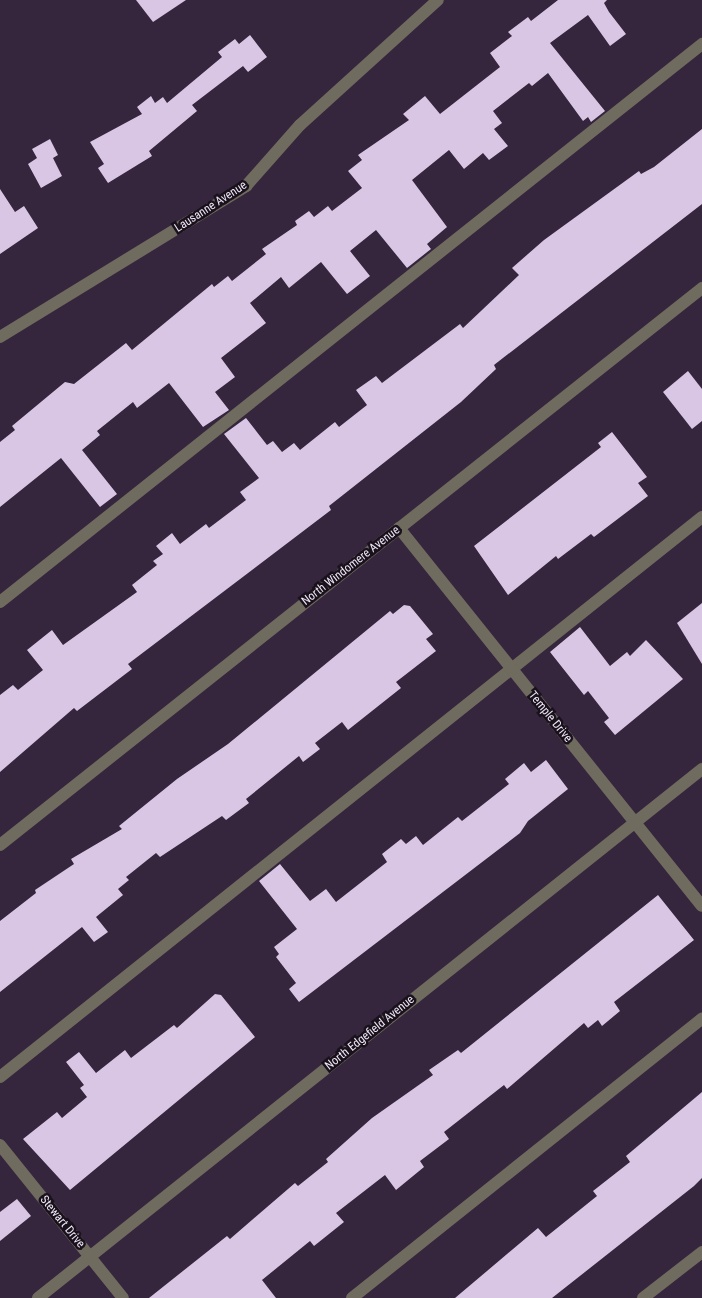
<!DOCTYPE html>
<style>
body{margin:0}
#map{position:relative;width:702px;height:1298px;overflow:hidden;background:#35253d;font-family:"Roboto Condensed",sans-serif}
div>[style]{position:absolute}
.building>*{inset:0;background:#d9c6e4}
.lane>*{height:12px;margin:-6px;padding:0 6px;transform-origin:6px;border-radius:6px;background:#6f6b5e}
.street>*{height:12px;margin:-6px;padding:0 6px;transform-origin:6px;border-radius:6px;background:#6f6b5e}
span{translate:-50% -50%;white-space:nowrap;text-align:center;line-height:1.15;-webkit-text-stroke:5px #19121c;paint-order:stroke}
.street-label{font-size:12px;color:#f1e7f7}
</style>
<div id="map">
<div class="building">
<div style="clip-path:polygon(136px 0,186px 0,153px 22px)"></div>
<div style="clip-path:polygon(558px 0,607px 0,604px 3px,609px 12px,626px 34px,610px 46px,588px 15px,550px 43px,605px 111px,591px 122px,588px 117px,583px 121px,548px 73px,532px 86px,529px 83px,493px 111px,502px 123px,494px 129px,508px 146px,489px 160px,483px 153px,464px 169px,449px 150px,412px 180px,447px 227px,427px 244px,431px 249px,407px 268px,376px 230px,350px 251px,370px 276px,347px 294px,321px 262px,289px 288px,281px 277px,250px 303px,266px 323px,221px 358px,235px 377px,215px 392px,229px 410px,203px 427px,169px 383px,137px 408px,133px 402px,97px 431px,100px 435px,82px 450px,117px 494px,100px 507px,61px 458px,0 507px,0 442px,15px 430px,12px 426px,65px 382px,74px 384px,126px 343px,132px 350px,212px 284px,214px 287px,228px 276px,232px 281px,266px 254px,262px 249px,297px 225px,295px 221px,309px 211px,314px 217px,328px 206px,332px 211px,362px 188px,348px 171px,362px 160px,358px 155px,409px 120px,403px 114px,425px 96px,440px 114px,500px 67px,490px 53px,512px 36px,508px 32px,528px 17px,531px 21px)"></div>
<div style="clip-path:polygon(250px 35px,267px 57px,248px 72px,243px 66px,192px 105px,197px 111px,149px 151px,152px 156px,108px 183px,98px 168px,104px 164px,90px 142px,142px 114px,137px 107px,151px 96px,155px 103px,163px 97px,167px 103px,222px 57px,218px 52px,235px 39px,239px 44px)"></div>
<div style="clip-path:polygon(702px 129px,702px 204px,494px 365px,496px 369px,461px 402px,329px 506px,331px 510px,128px 664px,132px 669px,77px 711px,74px 708px,0 772px,0 695px,13px 685px,18px 690px,43px 670px,27px 650px,52px 630px,63px 645px,137px 592px,132px 585px,157px 565px,153px 561px,163px 554px,156px 546px,172px 533px,180px 544px,206px 524px,209px 528px,246px 500px,240px 492px,259px 478px,224px 434px,246px 418px,267px 445px,273px 441px,282px 452px,294px 443px,300px 450px,335px 422px,339px 427px,367px 405px,356px 390px,376px 376px,382px 383px,460px 324px,463px 328px,519px 275px,512px 268px,544px 240px,639px 171px,641px 174px,654px 167px)"></div>
<div style="clip-path:polygon(50px 139px,58px 155px,53px 158px,62px 176px,41px 188px,28px 164px,37px 158px,32px 149px)"></div>
<div style="clip-path:polygon(0 189px,15px 212px,24px 206px,38px 228px,0 254px)"></div>
<div style="clip-path:polygon(688px 371px,702px 389px,702px 421px,692px 429px,663px 392px)"></div>
<div style="clip-path:polygon(612px 432px,647px 477px,638px 483px,648px 496px,594px 537px,591px 534px,558px 559px,556px 556px,508px 595px,474px 546px,601px 447px,598px 443px)"></div>
<div style="clip-path:polygon(702px 603px,702px 664px,677px 623px)"></div>
<div style="clip-path:polygon(404px 605px,410px 606px,433px 634px,426px 639px,436px 651px,396px 682px,401px 688px,348px 730px,342px 722px,315px 743px,320px 749px,303px 762px,299px 756px,246px 799px,249px 803px,226px 820px,222px 816px,160px 857px,156px 853px,126px 877px,129px 880px,118px 889px,123px 895px,96px 917px,108px 932px,94px 942px,82px 927px,0 992px,0 921px,36px 893px,35px 890px,74px 864px,71px 859px,122px 829px,119px 826px,177px 779px,228px 744px,390px 611px,393px 614px)"></div>
<div style="clip-path:polygon(580px 627px,610px 666px,627px 652px,630px 656px,646px 640px,683px 679px,615px 735px,604px 722px,609px 718px,588px 691px,584px 695px,550px 652px)"></div>
<div style="clip-path:polygon(546px 760px,568px 789px,528px 821px,520px 833px,299px 1002px,289px 989px,296px 983px,276px 957px,279px 954px,274px 947px,297px 929px,259px 881px,280px 864px,310px 901px,326px 889px,336px 902px,387px 862px,382px 854px,401px 839px,406px 844px,416px 836px,423px 845px,458px 817px,462px 821px,509px 784px,505px 779px,524px 763px,531px 772px)"></div>
<div style="clip-path:polygon(658px 895px,694px 940px,614px 1002px,620px 1011px,602px 1026px,598px 1020px,588px 1028px,584px 1023px,507px 1089px,504px 1085px,444px 1132px,449px 1139px,420px 1161px,424px 1167px,396px 1190px,385px 1175px,336px 1213px,344px 1222px,314px 1246px,310px 1241px,262px 1280px,276px 1298px,149px 1298px,227px 1236px,230px 1239px,295px 1183px,298px 1186px,328px 1162px,326px 1159px,372px 1118px,433px 1075px,429px 1070px,458px 1050px,461px 1053px)"></div>
<div style="clip-path:polygon(215px 994px,221px 995px,255px 1037px,70px 1190px,23px 1139px,57px 1112px,62px 1118px,87px 1097px,80px 1088px,84px 1085px,66px 1062px,79px 1052px,96px 1073px,125px 1050px,131px 1058px,174px 1025px,177px 1028px)"></div>
<div style="clip-path:polygon(702px 1092px,702px 1178px,694px 1186px,552px 1298px,455px 1298px,538px 1228px,546px 1237px,597px 1196px,593px 1191px,630px 1162px,626px 1156px)"></div>
<div style="clip-path:polygon(17px 1199px,31px 1216px,0 1241px,0 1212px)"></div>
</div>
<div class="lane">
<div style="left:0;top:602px;width:897px;rotate:-38.48deg"></div>
<div style="left:0;top:1077px;width:898px;rotate:-38.58deg"></div>
<div style="left:352px;top:1298px;width:448px;rotate:-38.6deg"></div>
</div>
<div class="street">
<div style="left:0;top:337px;width:289px;rotate:-31.5deg"></div>
<div style="left:246px;top:186px;width:81px;rotate:-48.5deg"></div>
<div style="left:300px;top:125px;width:186px;rotate:-42.2deg"></div>
<div style="left:399px;top:528px;width:484px;rotate:51.3deg"></div>
<div style="left:0;top:845px;width:896px;rotate:-38.43deg"></div>
<div style="left:0;top:1145px;width:196px;rotate:51.2deg"></div>
<div style="left:38px;top:1298px;width:849px;rotate:-38.54deg"></div>
<div style="left:643px;top:1298px;width:75px;rotate:-37.9deg"></div>
</div>
<div class="street-label">
<span style="left:211px;top:207px;rotate:-33deg">Lausanne Avenue</span>
<span style="left:351px;top:566px;rotate:-38deg">North Windomere Avenue</span>
<span style="left:550px;top:717px;rotate:51deg">Temple Drive</span>
<span style="left:370px;top:1033px;rotate:-39deg">North Edgefield Avenue</span>
<span style="left:62px;top:1222px;rotate:51deg">Stewart Drive</span>
</div>
</div>
